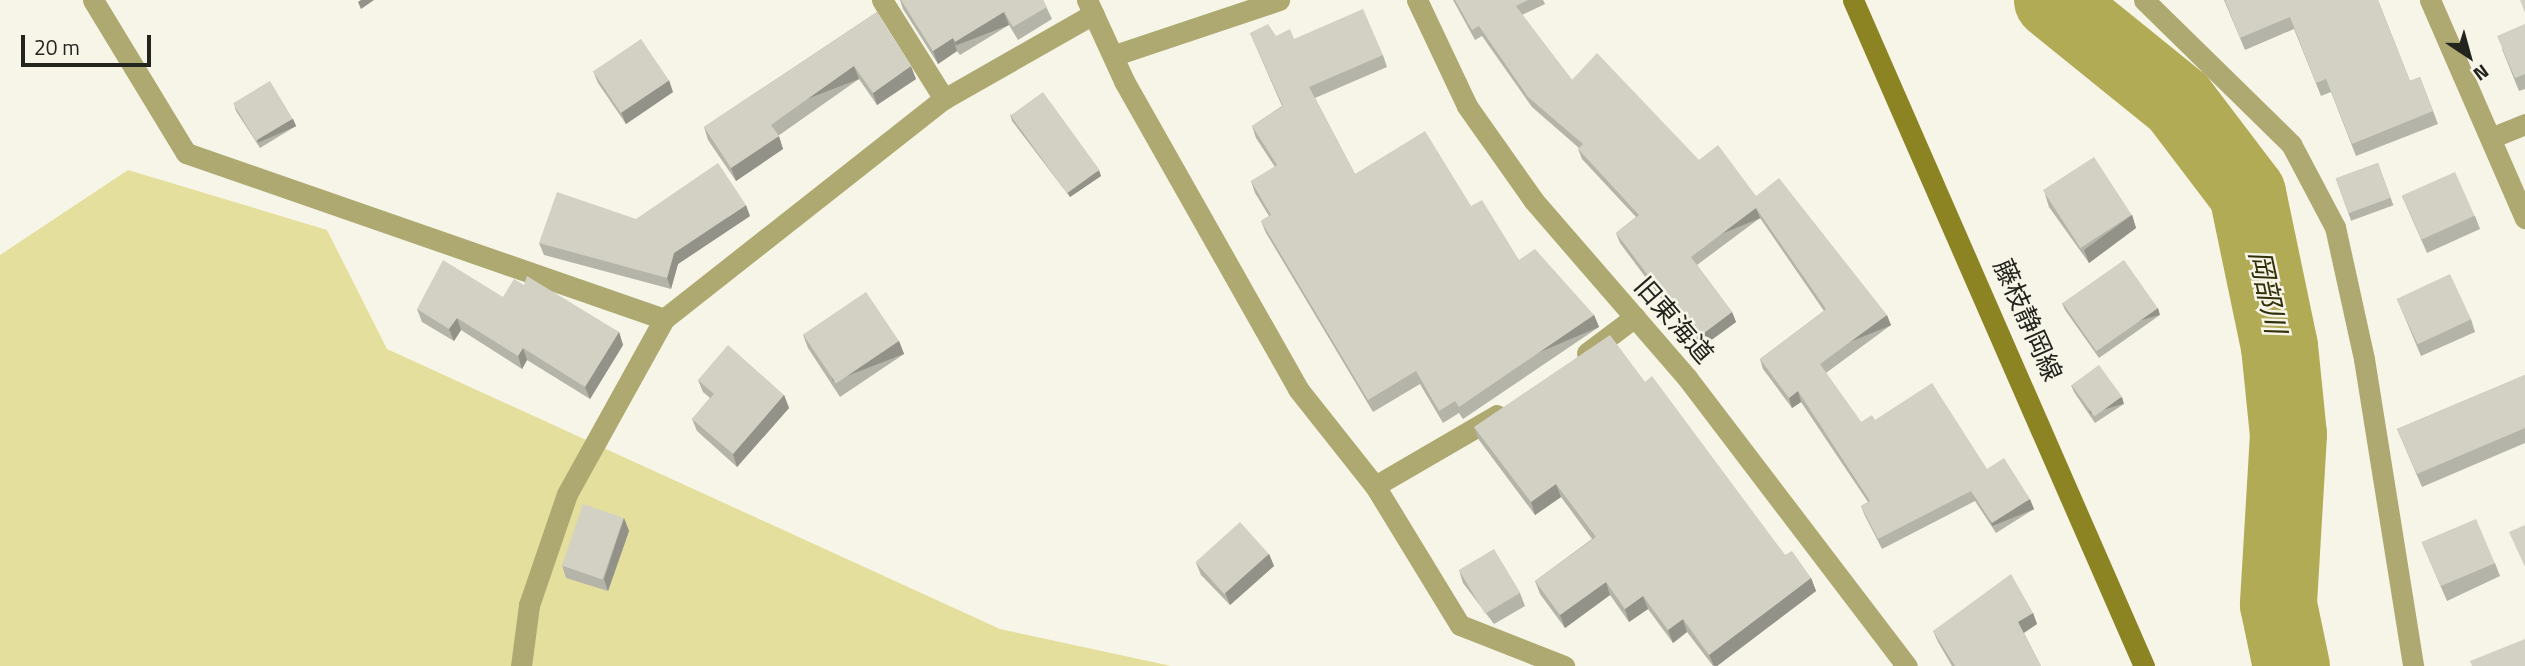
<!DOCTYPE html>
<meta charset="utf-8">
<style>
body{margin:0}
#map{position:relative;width:2525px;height:666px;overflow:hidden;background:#f6f5e7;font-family:"Titillium Web","Noto Sans JP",sans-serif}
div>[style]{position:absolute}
.green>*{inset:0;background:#e4df9d}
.river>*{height:77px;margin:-38.5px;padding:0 38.5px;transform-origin:38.5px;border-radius:38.5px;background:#b2ab55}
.street>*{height:21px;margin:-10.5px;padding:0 10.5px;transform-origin:10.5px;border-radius:10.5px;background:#ada971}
.secondary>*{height:21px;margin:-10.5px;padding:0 10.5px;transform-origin:10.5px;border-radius:10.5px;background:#8c8322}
.wall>*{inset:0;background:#b5b4a9;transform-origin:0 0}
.shaded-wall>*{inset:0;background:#939289;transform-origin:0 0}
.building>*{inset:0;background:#d2d1c4;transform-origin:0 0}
span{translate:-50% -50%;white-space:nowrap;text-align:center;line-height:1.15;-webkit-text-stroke:5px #f6f5e7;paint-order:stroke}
.street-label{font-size:26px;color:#24241f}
.water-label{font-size:28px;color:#333009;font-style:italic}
.north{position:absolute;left:2434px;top:21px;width:70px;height:70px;-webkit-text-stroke:5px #f6f5e7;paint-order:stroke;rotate:144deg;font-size:19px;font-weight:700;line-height:28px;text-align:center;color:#24241f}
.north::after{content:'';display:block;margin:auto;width:24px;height:32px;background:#24241f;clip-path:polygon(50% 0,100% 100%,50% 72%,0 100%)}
.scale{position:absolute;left:21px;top:35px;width:130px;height:32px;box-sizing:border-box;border:4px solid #24241f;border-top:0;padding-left:9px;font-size:21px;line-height:24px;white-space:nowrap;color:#24241f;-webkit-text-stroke:5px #f6f5e7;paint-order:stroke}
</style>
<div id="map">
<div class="green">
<div style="clip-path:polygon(128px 170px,327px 230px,387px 349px,1000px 629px,1171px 666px,0 666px,0 255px)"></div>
</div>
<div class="river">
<div style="left:2052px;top:0;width:162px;rotate:39deg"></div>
<div style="left:2178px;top:102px;width:114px;rotate:52.8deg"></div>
<div style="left:2247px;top:193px;width:156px;rotate:78.2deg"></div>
<div style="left:2279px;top:346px;width:88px;rotate:84.2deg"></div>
<div style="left:2288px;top:434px;width:170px;rotate:93.4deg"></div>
<div style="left:2278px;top:604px;width:63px;rotate:78.2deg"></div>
</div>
<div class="street">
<div style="left:93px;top:0;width:179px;rotate:58.7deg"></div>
<div style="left:186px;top:153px;width:506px;rotate:19.15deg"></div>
<div style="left:664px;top:319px;width:356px;rotate:-38.2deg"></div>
<div style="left:944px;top:99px;width:172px;rotate:-29.7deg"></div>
<div style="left:882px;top:0;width:117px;rotate:57.9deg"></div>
<div style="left:1087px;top:0;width:89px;rotate:65.4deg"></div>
<div style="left:1124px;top:81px;width:354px;rotate:60.5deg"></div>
<div style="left:1298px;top:389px;width:124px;rotate:51.6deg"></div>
<div style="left:1375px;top:486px;width:163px;rotate:58.6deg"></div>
<div style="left:1460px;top:625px;width:112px;rotate:21.5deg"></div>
<div style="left:1417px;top:0;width:117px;rotate:64.7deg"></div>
<div style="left:1467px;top:106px;width:116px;rotate:54.8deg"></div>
<div style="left:1534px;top:201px;width:235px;rotate:49.1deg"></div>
<div style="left:1688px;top:379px;width:361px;rotate:52.7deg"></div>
<div style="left:2144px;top:0;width:206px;rotate:44.4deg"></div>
<div style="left:2291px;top:144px;width:94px;rotate:62.1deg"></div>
<div style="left:2335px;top:227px;width:135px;rotate:77.6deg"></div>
<div style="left:2364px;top:359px;width:311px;rotate:80.9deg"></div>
<div style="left:2430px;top:0;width:238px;rotate:66.5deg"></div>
<div style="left:1115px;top:55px;width:173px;rotate:-18.5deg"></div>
<div style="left:2493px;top:137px;width:35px;rotate:-22deg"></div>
<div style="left:1587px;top:353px;width:60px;rotate:-36.9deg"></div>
<div style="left:1375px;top:486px;width:141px;rotate:-30.2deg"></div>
<div style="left:521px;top:666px;width:62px;rotate:-82.5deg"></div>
<div style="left:529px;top:605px;width:117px;rotate:-71.1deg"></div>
<div style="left:567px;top:494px;width:200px;rotate:-61deg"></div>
</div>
<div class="secondary">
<div style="left:1853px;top:0;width:727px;rotate:66.4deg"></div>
</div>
<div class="wall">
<div style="clip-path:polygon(900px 0,1043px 0,1052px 19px,1018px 40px,1009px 25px,960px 55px,957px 51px,938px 64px,903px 9px)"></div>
<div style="clip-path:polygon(1453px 0,1543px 0,1545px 4px,1522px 15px,1572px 80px,1756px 196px,1891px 325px,1826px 373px,1861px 422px,1875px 420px,1987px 469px,2034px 509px,1996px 533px,1975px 501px,1882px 549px,1865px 516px,1861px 506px,1868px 502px,1801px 402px,1792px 408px,1763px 369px,1760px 359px,1824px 311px,1760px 218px,1697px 265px,1732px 312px,1736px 322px,1699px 349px,1620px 243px,1616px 233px,1636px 217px,1582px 159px,1578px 149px,1579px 148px,1532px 107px,1482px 36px,1475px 40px)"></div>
<div style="clip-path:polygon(2224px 0,2378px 0,2410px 81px,2420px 77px,2438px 124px,2356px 156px,2331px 92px,2321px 96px,2294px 29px,2245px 50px)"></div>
<div style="clip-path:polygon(877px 12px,916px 79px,877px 105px,859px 79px,778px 136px,783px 149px,736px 181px,708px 140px,704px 127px)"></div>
<div style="clip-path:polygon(2525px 24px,2525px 89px,2519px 91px,2502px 49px)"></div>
<div style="clip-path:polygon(1250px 33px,1276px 36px,1383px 55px,1387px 67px,1315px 98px,1355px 174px,1471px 206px,1519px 260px,1594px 315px,1599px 327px,1463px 419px,1459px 413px,1443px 423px,1420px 384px,1373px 412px,1266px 233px,1261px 221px,1269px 216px,1255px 193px,1251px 181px,1275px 167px,1256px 138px,1252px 126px,1282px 106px)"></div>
<div style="clip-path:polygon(593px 71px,673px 92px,626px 124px,598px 83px)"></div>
<div style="clip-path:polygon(234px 104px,293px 119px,296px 126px,260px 148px,236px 111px)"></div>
<div style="clip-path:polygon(1010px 114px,1101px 176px,1070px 197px,1012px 121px)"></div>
<div style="left:2378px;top:163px;width:45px;height:45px;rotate:70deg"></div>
<div style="clip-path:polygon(2045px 194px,2132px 215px,2136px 228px,2089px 263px,2049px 207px)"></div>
<div style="clip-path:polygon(2402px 196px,2475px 216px,2480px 229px,2427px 253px)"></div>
<div style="clip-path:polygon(750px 216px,678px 264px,671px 289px,544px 255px,539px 243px,636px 219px)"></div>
<div style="clip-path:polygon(524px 285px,619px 332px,623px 345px,590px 399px,527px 360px,522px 369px,461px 330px,454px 341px,422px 322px,417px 309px,503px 297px)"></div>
<div style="clip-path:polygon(2397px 299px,2471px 319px,2475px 332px,2421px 356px)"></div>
<div style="clip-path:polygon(2062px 303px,2160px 315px,2099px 358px,2065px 310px)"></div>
<div style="clip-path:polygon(803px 335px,899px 341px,904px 354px,840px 397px,808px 348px)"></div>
<div style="clip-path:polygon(2525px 375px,2525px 443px,2422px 487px,2397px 429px)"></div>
<div style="clip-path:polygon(698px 380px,784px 395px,789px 408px,737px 467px,697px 431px,692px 419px,710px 398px,703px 392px)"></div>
<div style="clip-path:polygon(1645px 382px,1785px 555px,1811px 578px,1816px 591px,1717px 666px,1713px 666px,1687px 632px,1673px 643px,1648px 609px,1629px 622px,1610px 595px,1565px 628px,1540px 594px,1535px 581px,1592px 539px,1561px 497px,1535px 515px,1479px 440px,1474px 427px)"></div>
<div style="clip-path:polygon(2071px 385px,2124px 404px,2095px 423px,2074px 392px)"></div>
<div style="clip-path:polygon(624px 518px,629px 531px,608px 591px,566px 578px,562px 565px)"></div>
<div style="clip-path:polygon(2422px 543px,2495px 563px,2500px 576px,2447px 601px)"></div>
<div style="clip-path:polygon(1269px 554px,1274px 566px,1230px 605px,1201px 575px,1196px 563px)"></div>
<div style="clip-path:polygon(1459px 570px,1520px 593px,1525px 606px,1494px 624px,1463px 583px)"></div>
<div style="clip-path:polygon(2033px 613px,2037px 624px,2024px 633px,2041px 666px,1952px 666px,1938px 642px,1933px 631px)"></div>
</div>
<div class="shaded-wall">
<div style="clip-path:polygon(361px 0,374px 0,361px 9px,358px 2px)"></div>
<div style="left:1004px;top:12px;width:14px;height:57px;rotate:69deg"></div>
<div style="clip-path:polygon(953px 38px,957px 51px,938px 64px,933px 51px)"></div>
<div style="left:854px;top:66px;width:14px;height:102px;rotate:69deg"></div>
<div style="clip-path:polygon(911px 66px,916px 79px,877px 105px,873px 93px)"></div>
<div style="clip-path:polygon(669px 80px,673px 92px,626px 124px,621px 112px)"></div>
<div style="left:293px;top:119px;width:8px;height:41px;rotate:67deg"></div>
<div style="clip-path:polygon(779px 136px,783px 149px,736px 181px,731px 168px)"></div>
<div style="clip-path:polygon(1099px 170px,1101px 176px,1070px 197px,1067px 191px)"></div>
<div style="clip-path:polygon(746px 205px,750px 216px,678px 264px,671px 289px,667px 278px,674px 253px)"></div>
<div style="left:1756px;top:208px;width:11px;height:81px;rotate:68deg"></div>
<div style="clip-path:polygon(2132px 215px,2136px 228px,2089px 263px,2084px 250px)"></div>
<div style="left:2158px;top:308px;width:7px;height:75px;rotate:74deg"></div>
<div style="clip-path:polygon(1732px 312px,1736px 322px,1699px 349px,1696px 339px)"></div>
<div style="left:1594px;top:315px;width:13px;height:163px;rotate:67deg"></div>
<div style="left:1887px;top:315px;width:11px;height:83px;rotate:68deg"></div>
<div style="clip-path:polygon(457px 318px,461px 330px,454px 341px,449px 329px)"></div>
<div style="clip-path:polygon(619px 332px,623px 345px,590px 399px,585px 387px)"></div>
<div style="left:899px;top:341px;width:14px;height:76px;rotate:69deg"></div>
<div style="clip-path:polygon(523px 348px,527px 360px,522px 369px,518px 356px)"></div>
<div style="clip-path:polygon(1798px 391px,1801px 402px,1792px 408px,1789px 398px)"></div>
<div style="clip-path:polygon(784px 395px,789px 408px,737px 467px,733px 454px)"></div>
<div style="left:2122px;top:397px;width:7px;height:35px;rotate:74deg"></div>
<div style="clip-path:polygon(1556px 484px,1561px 497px,1535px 515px,1531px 502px)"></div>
<div style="left:2030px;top:499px;width:11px;height:45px;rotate:68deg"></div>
<div style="clip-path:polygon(624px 518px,629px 531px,608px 591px,604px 579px)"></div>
<div style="clip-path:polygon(1269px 554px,1274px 566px,1230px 605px,1225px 592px)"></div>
<div style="clip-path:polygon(1811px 578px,1816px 591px,1717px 666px,1714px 666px,1709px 655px)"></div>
<div style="clip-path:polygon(1606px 582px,1610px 595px,1565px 628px,1560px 615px)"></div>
<div style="clip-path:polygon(1643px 596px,1648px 609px,1629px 622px,1625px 609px)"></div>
<div style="clip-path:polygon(2033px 613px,2037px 624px,2022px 634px,2018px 622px)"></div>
<div style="clip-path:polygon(1683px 619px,1687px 632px,1673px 643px,1668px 630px)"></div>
</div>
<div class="building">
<div style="clip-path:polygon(901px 0,1043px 0,1047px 7px,1013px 27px,1004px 12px,955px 42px,953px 38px,933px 51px)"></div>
<div style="clip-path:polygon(1455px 0,1528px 0,1516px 6px,1572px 80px,1597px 53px,1699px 160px,1718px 145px,1756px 196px,1779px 178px,1887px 315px,1820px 364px,1861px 422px,1872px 415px,1875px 420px,1932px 383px,1987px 469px,2004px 458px,2030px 499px,1992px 523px,1971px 491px,1878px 539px,1861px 506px,1870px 501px,1798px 391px,1789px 398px,1760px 359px,1826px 309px,1756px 208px,1691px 257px,1732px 312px,1696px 339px,1616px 233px,1639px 215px,1578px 149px,1583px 144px,1528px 97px,1479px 26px,1472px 30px)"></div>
<div style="clip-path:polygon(2225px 0,2378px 0,2410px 81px,2420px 77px,2433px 111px,2352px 144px,2326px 79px,2316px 83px,2290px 17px,2240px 38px)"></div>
<div style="clip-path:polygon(2520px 0,2525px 0,2525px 13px)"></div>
<div style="clip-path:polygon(1363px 9px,1383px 55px,1309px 87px,1355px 174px,1425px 131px,1471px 206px,1482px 200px,1519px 260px,1535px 249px,1594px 315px,1459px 407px,1455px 401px,1439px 411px,1416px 371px,1368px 400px,1261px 221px,1271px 215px,1251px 181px,1277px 165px,1252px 126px,1283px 106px,1250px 33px,1268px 24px,1276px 36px,1290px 29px,1294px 39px)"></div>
<div style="clip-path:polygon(877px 12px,911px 66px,873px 93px,854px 66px,771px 125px,779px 136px,731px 168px,704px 127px)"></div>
<div style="clip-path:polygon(2525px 24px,2525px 74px,2515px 78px,2497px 36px)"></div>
<div style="left:641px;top:39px;width:50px;height:58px;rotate:56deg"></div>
<div style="left:270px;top:81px;width:44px;height:43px;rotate:59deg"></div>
<div style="left:1043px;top:92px;width:96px;height:40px;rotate:54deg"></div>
<div style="left:2094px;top:157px;width:69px;height:61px;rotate:57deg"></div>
<div style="clip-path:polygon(718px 163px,746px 205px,674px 253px,667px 278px,539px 243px,557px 192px,636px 219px)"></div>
<div style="left:2378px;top:163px;width:37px;height:45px;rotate:70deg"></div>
<div style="left:2455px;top:172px;width:48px;height:58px;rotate:66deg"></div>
<div style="clip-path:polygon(443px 260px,503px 297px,514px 279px,524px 285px,527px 276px,619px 332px,585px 387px,523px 348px,518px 356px,457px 318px,449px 329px,417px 309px)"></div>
<div style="left:2124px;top:260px;width:59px;height:75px;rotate:55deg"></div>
<div style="left:2450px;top:274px;width:50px;height:59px;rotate:65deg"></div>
<div style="left:866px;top:292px;width:59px;height:76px;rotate:56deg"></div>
<div style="clip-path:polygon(1610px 335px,1645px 382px,1652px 376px,1785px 555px,1792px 551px,1811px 578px,1709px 655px,1683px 619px,1668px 630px,1643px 596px,1625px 609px,1606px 582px,1560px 615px,1535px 581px,1596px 537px,1556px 484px,1531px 502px,1474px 427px)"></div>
<div style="clip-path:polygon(728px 345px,784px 395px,733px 454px,692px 419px,714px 394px,698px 380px)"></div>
<div style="left:2099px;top:365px;width:39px;height:34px;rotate:54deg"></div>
<div style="clip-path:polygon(2525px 375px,2525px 428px,2417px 474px,2397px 429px)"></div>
<div style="left:583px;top:504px;width:43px;height:65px;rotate:19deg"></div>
<div style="left:2476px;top:519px;width:48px;height:59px;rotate:67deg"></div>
<div style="left:1240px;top:522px;width:43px;height:60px;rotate:48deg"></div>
<div style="clip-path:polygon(2525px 525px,2525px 567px,2509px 532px)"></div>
<div style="left:1494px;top:549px;width:51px;height:41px;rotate:59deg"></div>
<div style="clip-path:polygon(2011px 574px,2033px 613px,2018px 622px,2041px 666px,1955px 666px,1933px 631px)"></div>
<div style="clip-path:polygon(2525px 639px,2525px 666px,2472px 666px,2470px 661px)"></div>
</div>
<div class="street-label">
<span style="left:1674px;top:320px;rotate:49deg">旧東海道</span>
<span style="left:2028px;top:320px;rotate:66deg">藤枝静岡線</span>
</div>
<div class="water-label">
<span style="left:2268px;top:292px;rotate:78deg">岡部川</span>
</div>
<div class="north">N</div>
<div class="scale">20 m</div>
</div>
